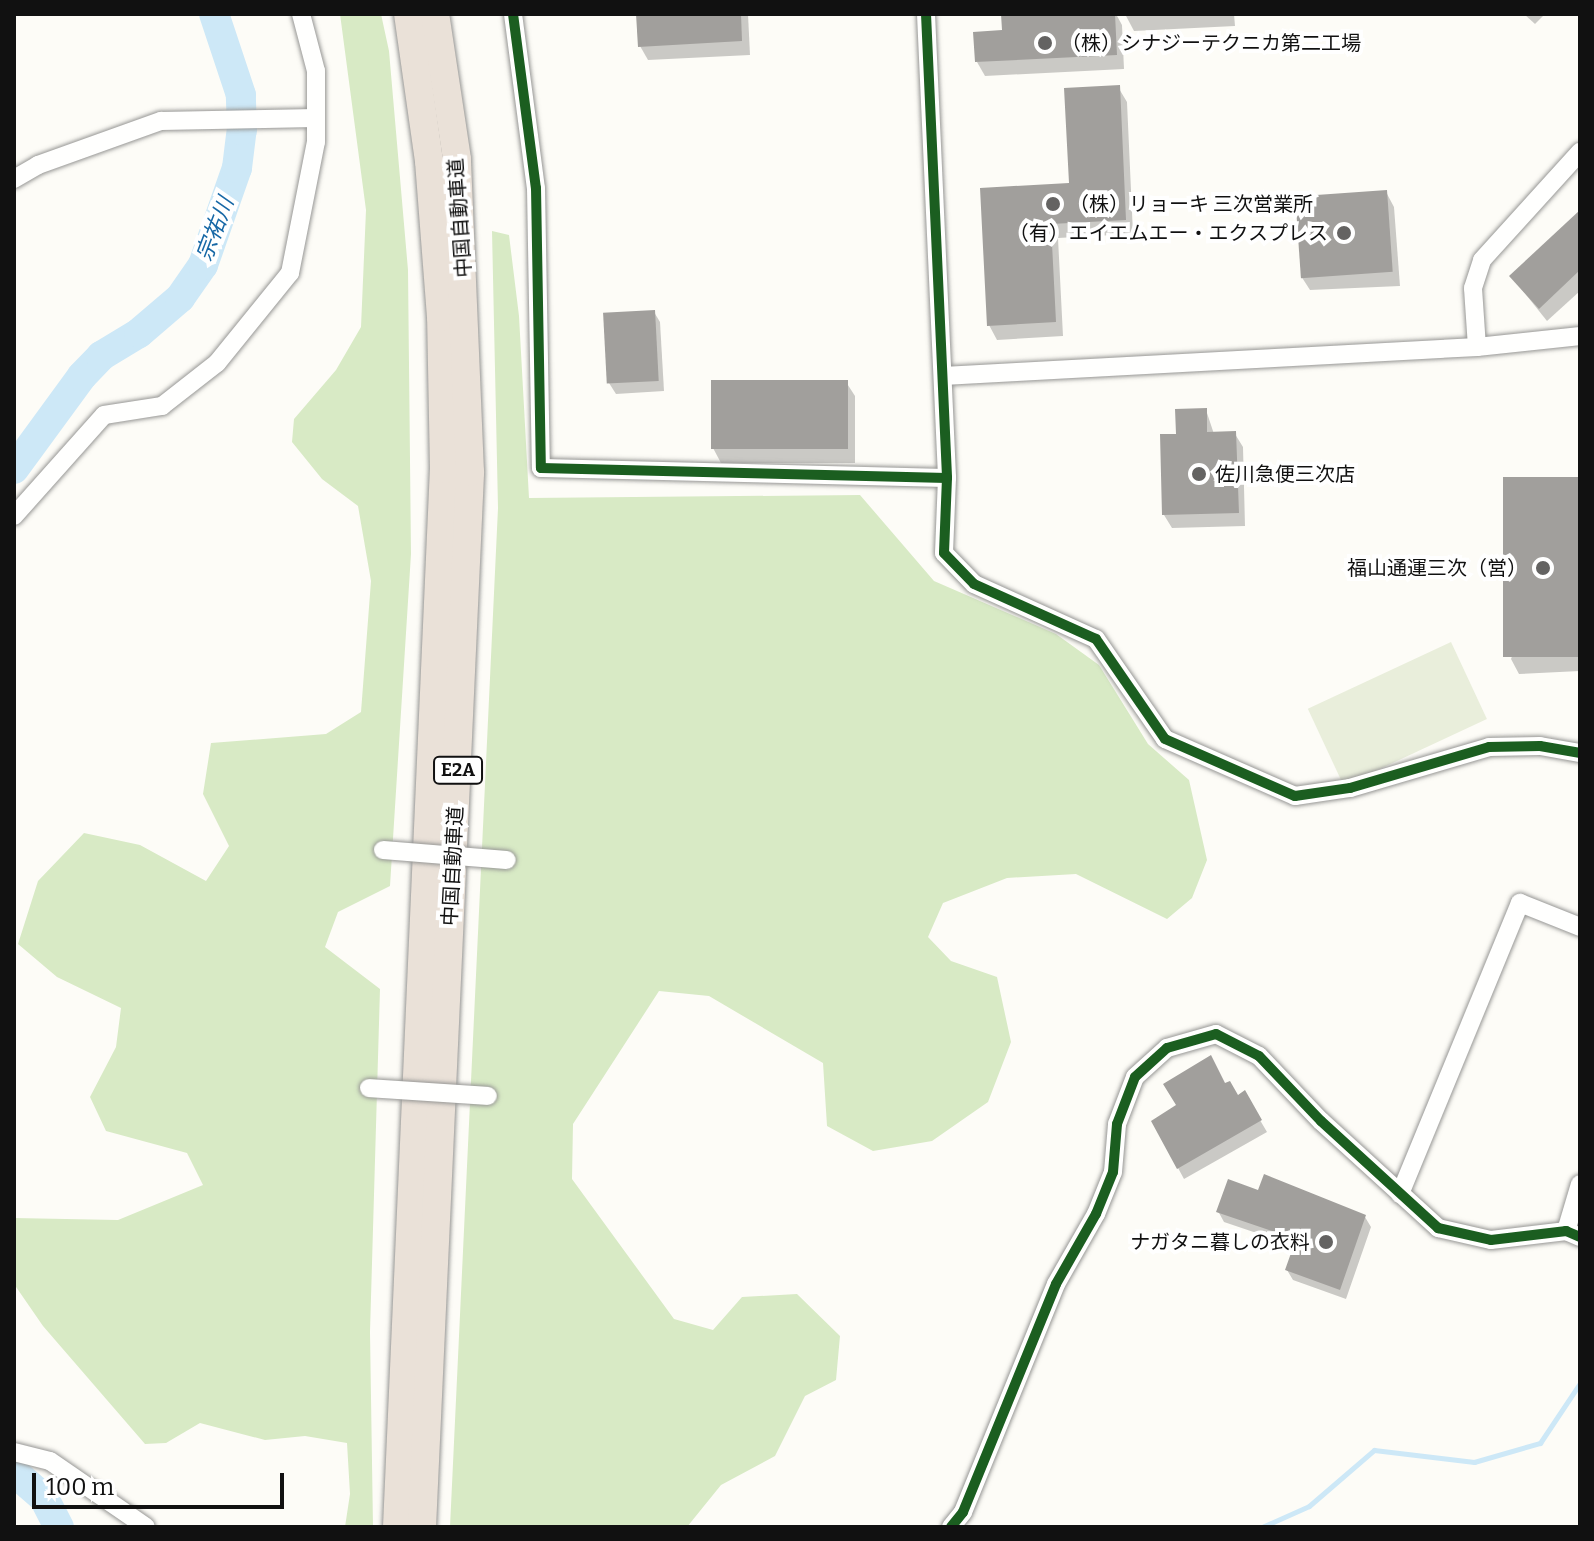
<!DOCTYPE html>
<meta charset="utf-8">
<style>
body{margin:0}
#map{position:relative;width:1594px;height:1541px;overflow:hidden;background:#fdfcf7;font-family:Bitter,"Noto Sans JP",serif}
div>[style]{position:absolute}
.forest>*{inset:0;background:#d8eac5}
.cemetery>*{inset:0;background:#e9eedb;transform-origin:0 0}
.shadow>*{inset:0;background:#0003}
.stream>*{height:5px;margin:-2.5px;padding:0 2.5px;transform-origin:2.5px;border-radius:2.5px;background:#cde8f7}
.river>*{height:30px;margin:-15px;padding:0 15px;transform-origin:15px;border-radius:15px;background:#cde8f7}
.building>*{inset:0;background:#a19f9c;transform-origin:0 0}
.roads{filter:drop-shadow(0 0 2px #979795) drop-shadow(0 0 2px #979795)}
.minor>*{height:18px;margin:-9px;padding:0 9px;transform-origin:9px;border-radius:9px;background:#fffffe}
.highway>*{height:28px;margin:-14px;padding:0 14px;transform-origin:14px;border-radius:14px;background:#eae1d8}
.bridges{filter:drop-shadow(0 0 2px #979795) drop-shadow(0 0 2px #979795)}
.minor-bridge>*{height:18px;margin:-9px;padding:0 9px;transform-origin:9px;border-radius:9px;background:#fffffe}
.cycleway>*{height:10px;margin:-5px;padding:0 5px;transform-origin:5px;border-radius:5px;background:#1b5e20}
.dots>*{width:22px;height:22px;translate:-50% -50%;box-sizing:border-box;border:4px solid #fff;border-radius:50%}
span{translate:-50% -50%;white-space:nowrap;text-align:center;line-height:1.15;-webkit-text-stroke:8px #fff;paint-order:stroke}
.shield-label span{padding:2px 6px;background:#fff;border:2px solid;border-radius:6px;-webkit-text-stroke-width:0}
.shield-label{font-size:18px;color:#111;font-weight:700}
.poi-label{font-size:20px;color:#111}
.left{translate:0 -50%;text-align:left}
.right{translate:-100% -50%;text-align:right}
.street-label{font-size:20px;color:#111}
.water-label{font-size:22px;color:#1768a6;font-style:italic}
.frame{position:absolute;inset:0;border:16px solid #111;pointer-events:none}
.scale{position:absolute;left:32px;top:1473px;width:252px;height:36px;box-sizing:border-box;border:4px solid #111;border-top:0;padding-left:10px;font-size:24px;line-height:28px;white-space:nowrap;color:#111;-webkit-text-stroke:6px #fff;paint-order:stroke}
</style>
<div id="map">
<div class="forest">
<div style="clip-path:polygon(340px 14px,381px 14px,389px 51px,408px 270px,411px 554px,390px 886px,338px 912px,325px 947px,380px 989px,370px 1332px,373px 1527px,345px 1527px,350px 1494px,347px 1443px,305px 1436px,265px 1440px,200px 1423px,166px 1443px,145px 1444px,43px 1326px,14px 1284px,14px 1218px,118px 1220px,203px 1185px,187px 1153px,106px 1131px,90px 1097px,116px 1047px,121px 1008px,57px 977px,18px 944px,38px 881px,84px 833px,140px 845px,206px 881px,229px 846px,203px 794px,211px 743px,326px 734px,361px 712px,371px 581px,358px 506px,322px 479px,292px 442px,294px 419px,336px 370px,361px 327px,366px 210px)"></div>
<div style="clip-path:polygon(492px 231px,509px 235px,519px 316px,529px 498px,860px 495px,934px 581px,1056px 634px,1099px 665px,1148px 744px,1189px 780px,1207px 860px,1192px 898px,1167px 919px,1076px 874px,1007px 878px,943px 903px,928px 937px,951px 961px,997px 977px,1011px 1042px,988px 1102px,932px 1141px,873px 1151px,827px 1126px,823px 1063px,709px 996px,659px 991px,573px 1124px,572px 1179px,674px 1319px,713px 1330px,742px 1297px,797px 1294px,840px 1336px,836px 1380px,805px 1396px,775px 1456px,721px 1485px,687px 1527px,450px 1527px,498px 508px)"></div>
</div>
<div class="cemetery">
<div style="left:1451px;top:642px;width:85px;height:158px;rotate:65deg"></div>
</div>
<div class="shadow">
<div style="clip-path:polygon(638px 14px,748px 14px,750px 55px,648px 60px,640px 46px)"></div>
<div style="clip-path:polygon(1036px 14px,1116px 14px,1122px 25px,1124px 69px,985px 76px,977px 62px,1004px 32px)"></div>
<div style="clip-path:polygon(1125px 14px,1234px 14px,1235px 26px,1134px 31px)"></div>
<div style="clip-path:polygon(1524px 14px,1545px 14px,1535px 24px)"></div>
<div style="clip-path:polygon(1118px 87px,1127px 102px,1133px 234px,1058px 238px,1063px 336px,997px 340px,989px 325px,1071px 185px)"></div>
<div style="clip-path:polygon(1386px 192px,1394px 207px,1400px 286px,1310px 290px,1301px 276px)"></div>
<div style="clip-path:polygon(1580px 212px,1580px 291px,1547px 321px,1511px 276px)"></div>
<div style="clip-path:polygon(654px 312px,660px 322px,664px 391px,616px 394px,609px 383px)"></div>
<div style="clip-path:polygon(846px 382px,855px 396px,855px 463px,721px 463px,713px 448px)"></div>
<div style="clip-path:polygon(1206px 410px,1214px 434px,1235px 434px,1243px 447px,1245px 526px,1172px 528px,1164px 515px,1178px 436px)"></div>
<div style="clip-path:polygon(1580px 479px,1580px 671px,1519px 674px,1511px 659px)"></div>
<div style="clip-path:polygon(1225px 1085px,1238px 1098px,1244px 1093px,1267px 1132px,1184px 1179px,1153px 1122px)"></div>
<div style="clip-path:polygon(1259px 1192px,1365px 1217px,1371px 1227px,1346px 1299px,1293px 1280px,1287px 1270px,1295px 1246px,1224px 1222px,1218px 1211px)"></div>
</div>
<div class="stream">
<div style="left:1262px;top:1527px;width:51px;rotate:-24.1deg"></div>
<div style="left:1309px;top:1506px;width:86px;rotate:-40.7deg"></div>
<div style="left:1374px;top:1450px;width:101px;rotate:6.8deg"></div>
<div style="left:1474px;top:1462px;width:69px;rotate:-16.1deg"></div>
<div style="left:1540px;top:1443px;width:72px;rotate:-56.3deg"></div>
</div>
<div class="river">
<div style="left:14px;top:469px;width:115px;rotate:-53.8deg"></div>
<div style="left:82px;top:376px;width:28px;rotate:-46deg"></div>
<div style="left:101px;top:356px;width:44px;rotate:-31.2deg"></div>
<div style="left:139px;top:333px;width:54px;rotate:-40.5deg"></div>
<div style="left:180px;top:298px;width:40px;rotate:-55.1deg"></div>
<div style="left:203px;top:265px;width:103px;rotate:-70.7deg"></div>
<div style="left:237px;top:168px;width:38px;rotate:-83deg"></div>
<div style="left:242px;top:130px;width:35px;rotate:-92deg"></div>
<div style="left:241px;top:95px;width:85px;rotate:-108.4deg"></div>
<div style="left:14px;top:1472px;width:40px;rotate:41deg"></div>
<div style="left:44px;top:1498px;width:33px;rotate:63deg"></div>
</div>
<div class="building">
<div style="clip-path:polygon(636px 14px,741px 14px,742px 41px,638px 47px)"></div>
<div style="clip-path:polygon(1001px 14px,1115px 14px,1117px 55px,975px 62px,973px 32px,1002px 30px)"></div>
<div style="clip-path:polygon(1120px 85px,1126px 220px,1051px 224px,1056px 322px,987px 326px,980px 188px,1069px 183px,1064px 88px)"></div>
<div style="left:1387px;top:190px;width:82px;height:92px;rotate:86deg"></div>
<div style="clip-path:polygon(1580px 210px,1580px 270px,1539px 309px,1509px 276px)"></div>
<div style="left:655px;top:310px;width:71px;height:52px;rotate:87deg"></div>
<div style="left:711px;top:380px;width:137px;height:69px"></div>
<div style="clip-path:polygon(1207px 408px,1207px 432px,1236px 431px,1239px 513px,1162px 515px,1160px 434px,1176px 434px,1175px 409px)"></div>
<div style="left:1580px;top:477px;width:180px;height:77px;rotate:90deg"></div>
<div style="clip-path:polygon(1211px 1055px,1225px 1083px,1230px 1081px,1238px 1095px,1245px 1090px,1262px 1120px,1177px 1169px,1151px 1121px,1176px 1105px,1163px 1084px)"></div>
<div style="clip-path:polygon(1264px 1174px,1366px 1215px,1340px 1290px,1285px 1270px,1296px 1239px,1216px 1212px,1228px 1179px,1258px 1190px)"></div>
</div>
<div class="roads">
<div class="minor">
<div style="left:513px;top:14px;width:176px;rotate:82.5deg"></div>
<div style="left:536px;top:188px;width:280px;rotate:89deg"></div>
<div style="left:541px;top:468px;width:406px;rotate:1.4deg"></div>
<div style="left:926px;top:14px;width:464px;rotate:87.4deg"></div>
<div style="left:947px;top:478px;width:75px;rotate:92.3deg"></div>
<div style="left:944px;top:553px;width:43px;rotate:45.9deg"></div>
<div style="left:974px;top:584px;width:134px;rotate:24.3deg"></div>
<div style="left:1096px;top:639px;width:121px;rotate:55.4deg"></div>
<div style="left:1165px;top:739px;width:142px;rotate:23.7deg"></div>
<div style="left:1295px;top:796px;width:56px;rotate:-8.3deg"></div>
<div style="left:1350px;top:788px;width:145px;rotate:-16.4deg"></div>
<div style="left:1489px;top:747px;width:51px;rotate:-1.1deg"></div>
<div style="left:1540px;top:746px;width:41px;rotate:9.9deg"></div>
<div style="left:14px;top:179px;width:28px;rotate:-30deg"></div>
<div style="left:38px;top:165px;width:131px;rotate:-19.7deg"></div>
<div style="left:161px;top:121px;width:155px;rotate:-1.1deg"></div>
<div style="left:1477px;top:347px;width:59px;rotate:-93.9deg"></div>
<div style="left:1473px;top:288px;width:29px;rotate:-72deg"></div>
<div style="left:1482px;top:260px;width:146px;rotate:-47.8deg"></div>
<div style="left:943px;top:376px;width:535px;rotate:-3.11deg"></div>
<div style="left:1477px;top:347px;width:104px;rotate:-6.1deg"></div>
<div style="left:14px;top:516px;width:135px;rotate:-48.3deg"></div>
<div style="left:104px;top:415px;width:59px;rotate:-8.8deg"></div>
<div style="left:162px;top:406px;width:70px;rotate:-38deg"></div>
<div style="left:217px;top:363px;width:116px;rotate:-51deg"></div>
<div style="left:290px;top:273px;width:134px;rotate:-78.8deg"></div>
<div style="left:316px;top:142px;width:71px;rotate:-90deg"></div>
<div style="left:316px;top:71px;width:59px;rotate:-104.7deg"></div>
<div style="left:1400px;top:1194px;width:315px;rotate:-67.6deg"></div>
<div style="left:1520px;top:903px;width:65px;rotate:21.8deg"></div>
<div style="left:1566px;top:1231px;width:49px;rotate:-73.4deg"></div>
<div style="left:14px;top:1452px;width:37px;rotate:14deg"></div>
<div style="left:50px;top:1461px;width:116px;rotate:34.5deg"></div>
<div style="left:951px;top:1527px;width:19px;rotate:-51deg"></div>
<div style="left:963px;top:1512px;width:246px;rotate:-67.8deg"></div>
<div style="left:1056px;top:1284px;width:81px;rotate:-60.3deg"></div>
<div style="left:1096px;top:1214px;width:45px;rotate:-68deg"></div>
<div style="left:1113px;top:1172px;width:48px;rotate:-85.2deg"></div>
<div style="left:1117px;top:1124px;width:50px;rotate:-69deg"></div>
<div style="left:1135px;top:1077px;width:43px;rotate:-42.2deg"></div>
<div style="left:1167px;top:1048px;width:51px;rotate:-15.9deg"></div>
<div style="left:1216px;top:1034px;width:48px;rotate:27.1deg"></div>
<div style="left:1259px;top:1056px;width:90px;rotate:46.4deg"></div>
<div style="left:1321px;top:1121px;width:159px;rotate:42.4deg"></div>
<div style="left:1438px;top:1228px;width:54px;rotate:12.8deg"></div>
<div style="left:1491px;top:1240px;width:76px;rotate:-6.8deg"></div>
<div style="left:1566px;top:1231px;width:15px;rotate:23deg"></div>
</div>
<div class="highway">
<div style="left:397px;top:1527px;width:1059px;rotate:-87.46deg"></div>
<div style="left:444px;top:469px;width:152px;rotate:-91.1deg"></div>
<div style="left:441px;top:317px;width:156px;rotate:-94.4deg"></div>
<div style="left:429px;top:161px;width:148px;rotate:-98.1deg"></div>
<div style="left:422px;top:1527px;width:1056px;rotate:-87.39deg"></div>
<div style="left:470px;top:472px;width:313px;rotate:-92.4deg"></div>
<div style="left:457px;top:159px;width:147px;rotate:-98.6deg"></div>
</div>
</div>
<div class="bridges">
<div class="minor-bridge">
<div style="left:383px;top:850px;width:124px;rotate:4.6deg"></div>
<div style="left:369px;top:1088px;width:119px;rotate:3.8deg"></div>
</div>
</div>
<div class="cycleway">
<div style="left:513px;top:14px;width:176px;rotate:82.5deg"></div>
<div style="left:536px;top:188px;width:280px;rotate:89deg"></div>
<div style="left:541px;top:468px;width:406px;rotate:1.4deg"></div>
<div style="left:926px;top:14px;width:464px;rotate:87.4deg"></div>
<div style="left:947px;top:478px;width:75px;rotate:92.3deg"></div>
<div style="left:944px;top:553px;width:43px;rotate:45.9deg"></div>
<div style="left:974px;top:584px;width:134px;rotate:24.3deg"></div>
<div style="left:1096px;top:639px;width:121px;rotate:55.4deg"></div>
<div style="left:1165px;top:739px;width:142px;rotate:23.7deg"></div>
<div style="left:1295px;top:796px;width:56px;rotate:-8.3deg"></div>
<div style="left:1350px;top:788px;width:145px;rotate:-16.4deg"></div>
<div style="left:1489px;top:747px;width:51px;rotate:-1.1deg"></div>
<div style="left:1540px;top:746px;width:41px;rotate:9.9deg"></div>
<div style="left:951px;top:1527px;width:19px;rotate:-51deg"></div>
<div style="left:963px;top:1512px;width:246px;rotate:-67.8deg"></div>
<div style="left:1056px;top:1284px;width:81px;rotate:-60.3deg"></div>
<div style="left:1096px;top:1214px;width:45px;rotate:-68deg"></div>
<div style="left:1113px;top:1172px;width:48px;rotate:-85.2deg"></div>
<div style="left:1117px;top:1124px;width:50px;rotate:-69deg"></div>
<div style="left:1135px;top:1077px;width:43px;rotate:-42.2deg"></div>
<div style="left:1167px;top:1048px;width:51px;rotate:-15.9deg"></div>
<div style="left:1216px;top:1034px;width:48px;rotate:27.1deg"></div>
<div style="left:1259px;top:1056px;width:90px;rotate:46.4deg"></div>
<div style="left:1321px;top:1121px;width:159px;rotate:42.4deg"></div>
<div style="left:1438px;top:1228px;width:54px;rotate:12.8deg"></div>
<div style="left:1491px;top:1240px;width:76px;rotate:-6.8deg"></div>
<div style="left:1566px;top:1231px;width:15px;rotate:23deg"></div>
</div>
<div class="dots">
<div style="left:1045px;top:43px;background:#646362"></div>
<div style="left:1053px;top:204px;background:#646362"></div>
<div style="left:1344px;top:233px;background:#646362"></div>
<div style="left:1199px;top:474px;background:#646362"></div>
<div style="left:1543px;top:568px;background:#646362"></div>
<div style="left:1326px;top:1242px;background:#646362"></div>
</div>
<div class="shield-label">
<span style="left:458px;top:770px">E2A</span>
</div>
<div class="poi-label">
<span class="left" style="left:1061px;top:43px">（株）シナジーテクニカ第二工場</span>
<span class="left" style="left:1069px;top:204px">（株）リョーキ 三次営業所</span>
<span class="right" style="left:1328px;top:233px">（有）エイエムエー・エクスプレス</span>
<span class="left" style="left:1215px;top:474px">佐川急便三次店</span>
<span class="right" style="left:1527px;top:568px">福山通運三次（営）</span>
<span class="right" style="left:1310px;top:1242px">ナガタニ暮しの衣料</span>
</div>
<div class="street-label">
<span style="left:460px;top:218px;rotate:-94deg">中国自動車道</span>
<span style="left:453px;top:866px;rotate:-87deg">中国自動車道</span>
</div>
<div class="water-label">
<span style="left:215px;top:229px;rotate:-69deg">宗祐川</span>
</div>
<div class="frame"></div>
<div class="scale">100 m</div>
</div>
